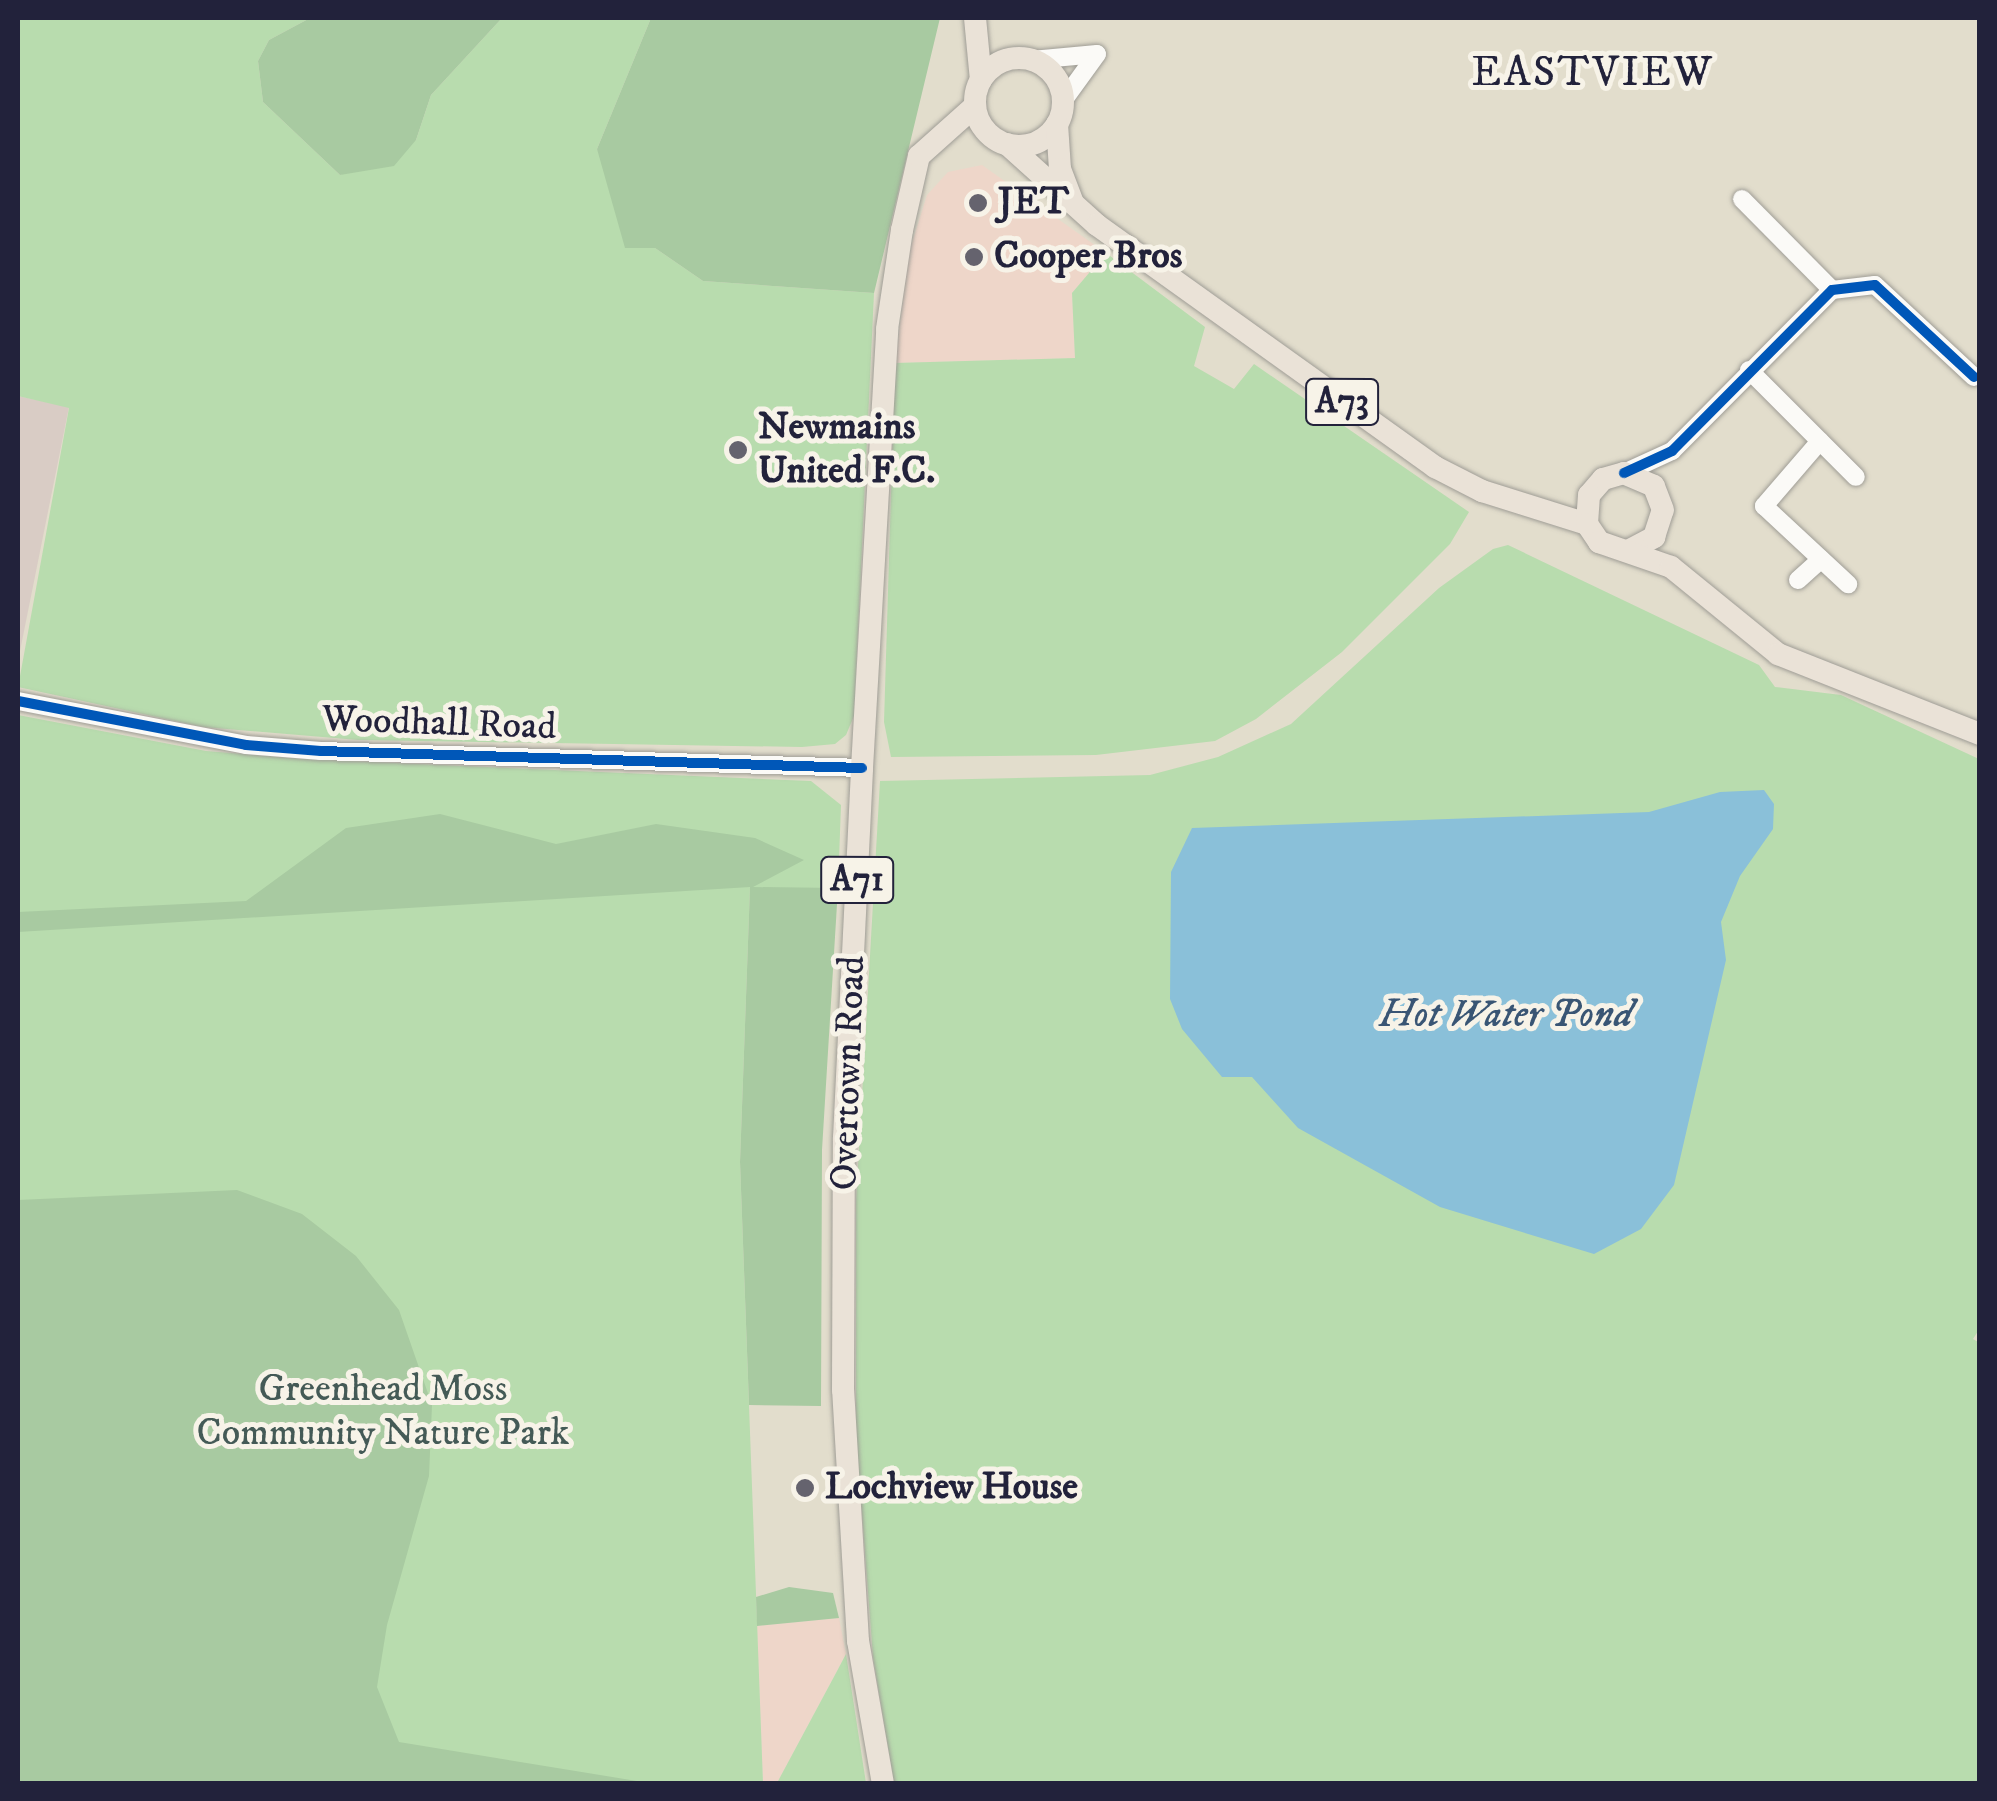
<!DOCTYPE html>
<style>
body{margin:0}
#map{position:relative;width:1997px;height:1801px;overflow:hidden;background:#e2ddcc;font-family:"IM FELL DW Pica",serif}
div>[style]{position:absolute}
.built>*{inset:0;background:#eed6c9}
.industrial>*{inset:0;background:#d9ccc5}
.green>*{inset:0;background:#b8dcae}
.forest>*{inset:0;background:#a8caa1}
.water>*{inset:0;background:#8ac0d9}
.roads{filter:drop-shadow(0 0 2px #9f9d96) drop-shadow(0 0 2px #9f9d96)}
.minor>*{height:18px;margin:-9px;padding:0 9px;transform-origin:9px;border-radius:9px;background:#fbfaf7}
.major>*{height:22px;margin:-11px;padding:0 11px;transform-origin:11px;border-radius:11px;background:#eae2d7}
.major>.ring{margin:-11px;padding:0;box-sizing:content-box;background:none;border:22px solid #eae2d7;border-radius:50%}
.cycleway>*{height:10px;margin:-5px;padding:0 5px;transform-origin:5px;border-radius:5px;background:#0057b8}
.dots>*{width:28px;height:28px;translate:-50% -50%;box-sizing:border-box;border:5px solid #f7f3e8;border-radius:50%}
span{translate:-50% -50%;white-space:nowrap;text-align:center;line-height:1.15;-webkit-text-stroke:10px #f7f3e8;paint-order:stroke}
.shield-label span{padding:2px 8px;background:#f7f3e8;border:2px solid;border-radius:8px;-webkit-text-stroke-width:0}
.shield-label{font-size:35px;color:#22223b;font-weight:700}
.poi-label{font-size:38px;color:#22223b;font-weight:700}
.left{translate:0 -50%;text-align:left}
.street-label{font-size:38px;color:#22223b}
.park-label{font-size:38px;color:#445a56}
.water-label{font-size:40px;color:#395574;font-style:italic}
.quarter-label{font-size:42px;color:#22223b;letter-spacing:2.5px}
.frame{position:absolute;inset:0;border:20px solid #22223b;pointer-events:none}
</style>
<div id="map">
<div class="built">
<div style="clip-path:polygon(982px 165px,1106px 253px,1072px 293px,1075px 358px,895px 363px,909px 252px,927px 195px,948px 172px)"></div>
<div style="clip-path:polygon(839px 1618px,846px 1654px,777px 1783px,763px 1783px,757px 1626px)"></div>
</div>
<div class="industrial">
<div style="clip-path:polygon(18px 396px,69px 407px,18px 661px)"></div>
</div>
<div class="green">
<div style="clip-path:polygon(18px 18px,310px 18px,269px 40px,258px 61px,263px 102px,340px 175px,416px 140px,431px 95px,502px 18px,651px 18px,597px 149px,655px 248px,703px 281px,874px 293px,854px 716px,846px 735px,835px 744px,802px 747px,358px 740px,203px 727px,18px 687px,69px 408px,18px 396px)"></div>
<div style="clip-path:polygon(1106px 253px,1205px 327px,1194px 366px,1234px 389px,1254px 364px,1469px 512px,1450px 544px,1342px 652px,1256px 719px,1215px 741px,1096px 755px,891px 757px,884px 722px,895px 363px,1075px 358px,1072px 293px)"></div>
<div style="clip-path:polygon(1508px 545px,1759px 665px,1775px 687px,1841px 695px,1979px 759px,1980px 1328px,1973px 1339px,1980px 1343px,1979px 1783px,894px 1783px,873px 1657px,856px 1436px,856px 1201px,880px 781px,1150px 775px,1218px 757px,1291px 724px,1439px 588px,1493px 549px)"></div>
<div style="clip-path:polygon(18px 715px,206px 751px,303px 759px,811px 781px,841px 805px,838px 888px,750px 888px,740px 1162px,763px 1783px,18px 1783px)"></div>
<div style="clip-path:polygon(846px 1654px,866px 1783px,777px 1783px,836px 1673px)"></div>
</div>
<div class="forest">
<div style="clip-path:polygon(310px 18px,502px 18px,431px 95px,416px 140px,394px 166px,340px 175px,263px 102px,258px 61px,269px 40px)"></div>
<div style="clip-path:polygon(651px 18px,940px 18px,874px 293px,703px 281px,655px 248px,625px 248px,597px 149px)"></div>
<div style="clip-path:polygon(440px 814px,556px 844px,656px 824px,755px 838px,804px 860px,753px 887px,838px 888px,822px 1150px,821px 1406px,749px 1405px,740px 1162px,750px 887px,18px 932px,18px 912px,246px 901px,346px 828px)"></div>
<div style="clip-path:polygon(237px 1190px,302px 1214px,356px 1256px,399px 1310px,432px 1405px,429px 1476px,387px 1625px,377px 1687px,399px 1742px,649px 1783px,18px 1783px,18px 1200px)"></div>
<div style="clip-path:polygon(789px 1587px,833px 1593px,839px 1618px,757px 1626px,756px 1597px)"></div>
</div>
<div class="water">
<div style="clip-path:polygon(1764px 790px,1774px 804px,1773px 829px,1740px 876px,1721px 922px,1726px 960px,1674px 1185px,1641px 1229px,1594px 1254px,1440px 1207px,1298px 1128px,1252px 1077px,1222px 1077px,1182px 1029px,1170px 999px,1171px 872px,1192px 828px,1649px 812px,1720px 792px)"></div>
</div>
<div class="roads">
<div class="minor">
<div style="left:1032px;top:60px;width:65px;rotate:-5.3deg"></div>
<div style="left:1063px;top:101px;width:58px;rotate:-54.1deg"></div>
<div style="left:1742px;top:199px;width:128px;rotate:45.3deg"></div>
<div style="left:1749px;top:370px;width:151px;rotate:45deg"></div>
<div style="left:1820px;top:441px;width:86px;rotate:130.7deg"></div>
<div style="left:1764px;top:506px;width:115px;rotate:42.9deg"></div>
<div style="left:1624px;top:473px;width:53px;rotate:-24.6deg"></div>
<div style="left:1672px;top:451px;width:227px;rotate:-45.2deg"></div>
<div style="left:1832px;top:290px;width:43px;rotate:-6.6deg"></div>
<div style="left:1875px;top:285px;width:135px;rotate:42.9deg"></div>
<div style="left:1798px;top:580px;width:31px;rotate:-42deg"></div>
<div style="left:18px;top:701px;width:232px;rotate:10.9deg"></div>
<div style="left:246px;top:745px;width:75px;rotate:4.6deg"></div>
<div style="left:321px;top:751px;width:541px;rotate:1.8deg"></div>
</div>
<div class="major">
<div style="left:975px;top:18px;width:62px;rotate:84.5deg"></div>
<div class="ring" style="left:975px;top:58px;width:66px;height:66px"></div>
<div style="left:1057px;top:124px;width:45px;rotate:86.2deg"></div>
<div style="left:1060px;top:169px;width:36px;rotate:69deg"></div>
<div style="left:1007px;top:144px;width:121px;rotate:42deg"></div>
<div style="left:1097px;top:225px;width:416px;rotate:35.6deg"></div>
<div style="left:1435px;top:467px;width:53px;rotate:27.1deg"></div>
<div style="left:1482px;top:491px;width:110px;rotate:17.4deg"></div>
<div style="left:1628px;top:551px;width:30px;rotate:-28deg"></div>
<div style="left:1654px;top:537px;width:28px;rotate:-72deg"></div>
<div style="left:1663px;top:510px;width:26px;rotate:-111deg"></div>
<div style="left:1654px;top:486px;width:33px;rotate:-157deg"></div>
<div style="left:1624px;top:473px;width:22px;rotate:164deg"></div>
<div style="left:1603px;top:479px;width:21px;rotate:131deg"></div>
<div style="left:1589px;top:495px;width:29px;rotate:94deg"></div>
<div style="left:1587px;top:524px;width:22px;rotate:56deg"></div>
<div style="left:1599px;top:542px;width:76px;rotate:19.1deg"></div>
<div style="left:1671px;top:567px;width:138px;rotate:39.1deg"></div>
<div style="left:1778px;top:654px;width:217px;rotate:21.6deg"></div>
<div style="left:883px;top:1784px;width:145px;rotate:-99.9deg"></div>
<div style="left:858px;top:1641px;width:251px;rotate:-93.4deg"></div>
<div style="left:843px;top:1390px;width:252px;rotate:-89.8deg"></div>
<div style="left:844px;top:1138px;width:370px;rotate:-87.2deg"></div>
<div style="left:862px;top:768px;width:440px;rotate:-86.7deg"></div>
<div style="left:887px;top:329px;width:100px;rotate:-81.4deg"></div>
<div style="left:902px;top:230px;width:76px;rotate:-77.1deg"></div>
<div style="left:919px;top:156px;width:75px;rotate:-41.8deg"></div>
</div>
</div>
<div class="cycleway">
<div style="left:1624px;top:473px;width:53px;rotate:-24.6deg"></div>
<div style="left:1672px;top:451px;width:227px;rotate:-45.2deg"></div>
<div style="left:1832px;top:290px;width:43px;rotate:-6.6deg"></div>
<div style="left:1875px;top:285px;width:135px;rotate:42.9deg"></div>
<div style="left:18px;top:701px;width:232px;rotate:10.9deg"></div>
<div style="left:246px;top:745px;width:75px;rotate:4.6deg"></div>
<div style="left:321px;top:751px;width:541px;rotate:1.8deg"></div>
</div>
<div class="dots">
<div style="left:978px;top:203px;background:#65636e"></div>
<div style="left:974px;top:257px;background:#65636e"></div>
<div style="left:738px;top:450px;background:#65636e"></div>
<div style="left:805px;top:1488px;background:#65636e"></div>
</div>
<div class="shield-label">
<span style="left:1342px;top:402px">A73</span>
<span style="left:857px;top:880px">A71</span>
</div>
<div class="poi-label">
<span class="left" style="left:998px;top:203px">JET</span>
<span class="left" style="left:994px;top:257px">Cooper Bros</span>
<span class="left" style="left:758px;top:450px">Newmains<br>United F.C.</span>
<span class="left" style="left:825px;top:1488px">Lochview House</span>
</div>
<div class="street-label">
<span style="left:439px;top:724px;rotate:2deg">Woodhall Road</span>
<span style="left:849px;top:1073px;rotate:-88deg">Overtown Road</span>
</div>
<div class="park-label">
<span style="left:383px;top:1412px">Greenhead Moss<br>Community Nature Park</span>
</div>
<div class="water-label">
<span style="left:1506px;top:1015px">Hot Water Pond</span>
</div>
<div class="quarter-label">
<span style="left:1593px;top:73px">EASTVIEW</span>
</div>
<div class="frame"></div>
</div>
